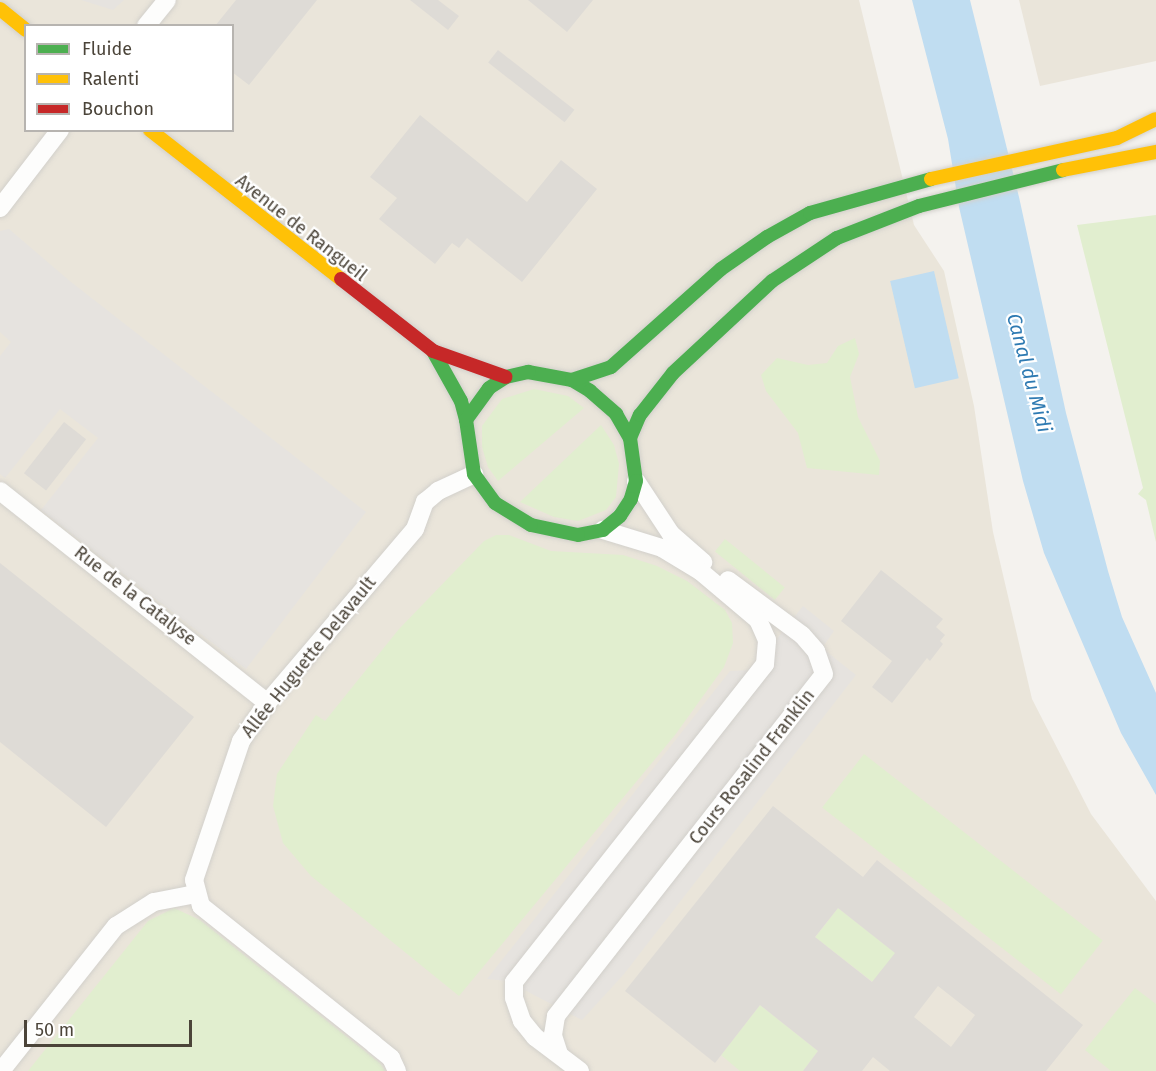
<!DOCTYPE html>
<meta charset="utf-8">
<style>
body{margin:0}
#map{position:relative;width:1156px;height:1071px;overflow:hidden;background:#f4f2ee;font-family:"Fira Sans",sans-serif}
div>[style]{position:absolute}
.education>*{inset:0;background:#eae5da}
.green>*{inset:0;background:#e1eecf;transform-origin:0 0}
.parking>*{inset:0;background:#e6e3df}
.water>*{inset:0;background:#c0ddf1;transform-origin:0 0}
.building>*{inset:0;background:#dedbd6;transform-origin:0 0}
.roads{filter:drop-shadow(0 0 2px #d2d0cb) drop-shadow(0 0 2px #d2d0cb)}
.street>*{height:18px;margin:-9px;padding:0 9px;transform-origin:9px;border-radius:9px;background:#fdfdfc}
.fast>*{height:14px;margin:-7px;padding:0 7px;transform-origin:7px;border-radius:7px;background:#4caf50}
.slow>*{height:14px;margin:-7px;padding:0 7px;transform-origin:7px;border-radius:7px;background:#ffc107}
.jam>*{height:14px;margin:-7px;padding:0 7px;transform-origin:7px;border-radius:7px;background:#c62828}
span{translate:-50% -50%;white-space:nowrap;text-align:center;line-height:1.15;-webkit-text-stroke:4.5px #fff;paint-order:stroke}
.street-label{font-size:18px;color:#4b4439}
.water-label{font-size:20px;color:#2e7ab2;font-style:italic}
.legend{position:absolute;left:24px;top:24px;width:210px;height:108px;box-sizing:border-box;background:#fff;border:2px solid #b7b4b0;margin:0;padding:8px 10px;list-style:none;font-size:18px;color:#4b4439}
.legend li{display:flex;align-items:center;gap:12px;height:30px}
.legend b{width:30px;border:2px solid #b7b4b0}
.scale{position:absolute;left:24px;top:1020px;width:168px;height:27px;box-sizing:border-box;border:3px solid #4b4439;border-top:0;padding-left:8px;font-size:18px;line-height:21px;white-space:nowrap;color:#4b4439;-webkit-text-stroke:4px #fff;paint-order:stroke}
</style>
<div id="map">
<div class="education">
<div style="clip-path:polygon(evenodd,0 0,859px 0,914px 225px,944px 271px,974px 406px,993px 532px,1032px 699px,1091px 814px,1156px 901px,1156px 1071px,0 1071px,0 0,26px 26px,232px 26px,232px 130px,26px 130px,26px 26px)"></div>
<div style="clip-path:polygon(1019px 0,1156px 0,1156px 61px,1040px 86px)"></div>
</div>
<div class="green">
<div style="clip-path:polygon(1156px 215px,1156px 542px,1146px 500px,1138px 494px,1143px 488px,1077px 225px)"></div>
<div style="clip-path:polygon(855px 338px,859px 354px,850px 377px,858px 417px,880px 461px,879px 475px,807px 468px,798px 433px,766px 391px,761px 375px,777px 358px,808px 365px,827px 363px,838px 346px)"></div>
<div style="clip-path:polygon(534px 389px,568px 396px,584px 408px,498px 481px,488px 467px,482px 447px,482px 426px,502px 399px)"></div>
<div style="clip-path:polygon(601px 425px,614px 445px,619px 464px,616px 497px,606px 510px,578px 521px,554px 517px,520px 502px)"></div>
<div style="clip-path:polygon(496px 535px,509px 535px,551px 551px,623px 555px,657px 566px,687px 581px,725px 610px,732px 623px,733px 643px,724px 667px,675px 735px,459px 996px,311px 876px,283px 843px,273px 806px,277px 774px,316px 715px,325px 721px,399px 629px,484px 541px)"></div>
<div style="left:725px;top:539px;width:77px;height:16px;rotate:39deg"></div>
<div style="left:864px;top:754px;width:303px;height:68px;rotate:38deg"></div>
<div style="clip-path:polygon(174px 908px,200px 920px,380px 1063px,385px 1071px,28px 1071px,148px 921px)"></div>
<div style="left:838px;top:908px;width:73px;height:37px;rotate:38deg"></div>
<div style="clip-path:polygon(1135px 988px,1156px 1004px,1156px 1071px,1111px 1071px,1085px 1050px)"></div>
<div style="clip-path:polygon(760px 1005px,818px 1051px,803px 1071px,740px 1071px,721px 1055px)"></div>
</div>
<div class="parking">
<div style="clip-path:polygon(81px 0,124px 0,113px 10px)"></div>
<div style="clip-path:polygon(9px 229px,71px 282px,366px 512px,246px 669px,41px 510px,98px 438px,60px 409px,5px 478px,0 474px,0 356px,11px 342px,0 332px,0 231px)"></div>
<div style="clip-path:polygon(803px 606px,834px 631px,822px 648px,856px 675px,624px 974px,582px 1020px,507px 981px,487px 979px,730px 671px,752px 670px)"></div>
</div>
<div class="water">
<div style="clip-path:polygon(912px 0,970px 0,1019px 197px,1066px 413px,1108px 571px,1122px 617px,1156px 693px,1156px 795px,1121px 733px,1044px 553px,1023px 481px,959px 207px,948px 139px)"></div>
<div style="left:934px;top:271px;width:110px;height:45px;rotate:77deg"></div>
</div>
<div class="building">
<div style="clip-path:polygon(236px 0,317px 0,249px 85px,232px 72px,232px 26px,215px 26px)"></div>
<div style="clip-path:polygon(410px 0,438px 0,459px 16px,448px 30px)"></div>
<div style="clip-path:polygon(528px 0,593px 0,567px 32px)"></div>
<div style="left:498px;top:50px;width:97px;height:16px;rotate:38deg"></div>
<div style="clip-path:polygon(420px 115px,527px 202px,561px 160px,597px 189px,522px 282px,467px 238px,459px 248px,452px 243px,435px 264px,379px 219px,397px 198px,370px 177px)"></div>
<div style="left:64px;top:422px;width:28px;height:65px;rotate:38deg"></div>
<div style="clip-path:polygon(0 563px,194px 717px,106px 827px,0 742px)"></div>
<div style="clip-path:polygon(881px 570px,943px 619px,936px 627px,945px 635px,940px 641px,943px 644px,930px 661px,927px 658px,892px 703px,872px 687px,892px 661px,841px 621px)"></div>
<div style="clip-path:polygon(evenodd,773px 806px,863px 877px,877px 860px,1083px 1025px,1046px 1071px,890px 1071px,873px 1057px,862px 1071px,803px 1071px,818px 1051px,760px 1005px,715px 1063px,625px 991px,773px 806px,838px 908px,895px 953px,872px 982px,815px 937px,838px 908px,773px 806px,938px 986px,975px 1015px,951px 1047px,914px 1017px,938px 986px)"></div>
</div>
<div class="roads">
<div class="street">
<div style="left:146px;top:26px;width:33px;rotate:-51deg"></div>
<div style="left:0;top:208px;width:98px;rotate:-52.4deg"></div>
<div style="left:636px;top:481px;width:64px;rotate:56.6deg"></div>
<div style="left:671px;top:534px;width:43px;rotate:41.2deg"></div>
<div style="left:0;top:491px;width:341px;rotate:38.4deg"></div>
<div style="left:559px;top:1054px;width:20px;rotate:-108deg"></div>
<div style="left:553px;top:1035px;width:19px;rotate:-81deg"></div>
<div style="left:556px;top:1016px;width:434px;rotate:-51.9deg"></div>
<div style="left:824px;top:674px;width:24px;rotate:-109deg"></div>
<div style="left:816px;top:651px;width:21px;rotate:-131deg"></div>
<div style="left:802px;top:635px;width:92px;rotate:-143.4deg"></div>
<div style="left:1px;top:1071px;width:185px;rotate:-51.6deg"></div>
<div style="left:116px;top:926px;width:45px;rotate:-32.3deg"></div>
<div style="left:154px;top:902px;width:43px;rotate:-10.8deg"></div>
<div style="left:397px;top:1071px;width:14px;rotate:-115deg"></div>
<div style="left:391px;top:1058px;width:22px;rotate:-141deg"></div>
<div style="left:374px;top:1044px;width:221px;rotate:-141.4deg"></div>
<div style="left:201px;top:906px;width:27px;rotate:-105deg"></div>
<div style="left:194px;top:880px;width:147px;rotate:-71.3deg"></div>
<div style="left:241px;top:741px;width:46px;rotate:-55.6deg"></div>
<div style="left:267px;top:703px;width:228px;rotate:-49.6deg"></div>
<div style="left:415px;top:529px;width:29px;rotate:-70deg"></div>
<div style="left:425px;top:502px;width:17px;rotate:-40deg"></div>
<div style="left:438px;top:491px;width:40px;rotate:-25deg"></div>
<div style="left:580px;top:1071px;width:56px;rotate:-142.9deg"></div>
<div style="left:535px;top:1037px;width:21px;rotate:-129deg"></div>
<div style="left:522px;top:1021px;width:24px;rotate:-109deg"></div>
<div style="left:514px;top:998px;width:16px;rotate:-90deg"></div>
<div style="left:514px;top:982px;width:405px;rotate:-51.7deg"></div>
<div style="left:765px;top:664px;width:24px;rotate:-85deg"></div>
<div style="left:767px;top:640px;width:22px;rotate:-114deg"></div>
<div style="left:758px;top:620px;width:76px;rotate:-139.8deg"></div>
<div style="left:700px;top:571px;width:44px;rotate:-148.8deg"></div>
<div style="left:662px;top:548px;width:62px;rotate:-163deg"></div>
</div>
<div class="fast">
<div style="left:433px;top:351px;width:57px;rotate:60.8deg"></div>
<div style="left:461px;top:401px;width:20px;rotate:75deg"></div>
<div style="left:528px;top:372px;width:45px;rotate:10.3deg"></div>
<div style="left:572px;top:380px;width:21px;rotate:31deg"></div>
<div style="left:590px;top:391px;width:35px;rotate:41deg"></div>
<div style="left:616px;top:414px;width:28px;rotate:60deg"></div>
<div style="left:630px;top:438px;width:43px;rotate:82.1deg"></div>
<div style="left:636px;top:481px;width:19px;rotate:106deg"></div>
<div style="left:631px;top:499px;width:20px;rotate:123deg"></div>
<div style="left:620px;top:516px;width:22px;rotate:141deg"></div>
<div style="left:603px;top:530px;width:25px;rotate:169deg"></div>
<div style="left:578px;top:535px;width:48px;rotate:-168deg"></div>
<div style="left:531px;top:525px;width:42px;rotate:-148.6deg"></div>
<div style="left:495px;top:503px;width:36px;rotate:-126deg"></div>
<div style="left:474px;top:474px;width:55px;rotate:-98.4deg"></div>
<div style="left:466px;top:420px;width:39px;rotate:-54deg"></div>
<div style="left:489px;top:388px;width:20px;rotate:-33deg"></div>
<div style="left:506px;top:377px;width:23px;rotate:-13deg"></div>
<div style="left:572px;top:380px;width:41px;rotate:-18.4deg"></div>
<div style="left:611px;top:367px;width:147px;rotate:-41.7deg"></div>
<div style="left:721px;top:269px;width:56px;rotate:-34.8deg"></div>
<div style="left:767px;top:237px;width:49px;rotate:-29.2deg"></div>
<div style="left:810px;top:213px;width:126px;rotate:-15.7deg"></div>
<div style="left:630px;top:438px;width:25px;rotate:-67deg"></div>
<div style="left:640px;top:415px;width:53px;rotate:-51.8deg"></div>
<div style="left:673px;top:373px;width:135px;rotate:-42.9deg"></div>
<div style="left:772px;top:281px;width:78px;rotate:-33.5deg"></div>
<div style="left:837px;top:238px;width:88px;rotate:-21.3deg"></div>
<div style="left:919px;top:206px;width:148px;rotate:-14deg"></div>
</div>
<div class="slow">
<div style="left:0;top:9px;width:33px;rotate:39deg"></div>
<div style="left:150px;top:130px;width:242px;rotate:38deg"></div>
<div style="left:1063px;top:170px;width:95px;rotate:-11deg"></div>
<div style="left:931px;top:179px;width:190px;rotate:-12.4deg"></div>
<div style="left:1117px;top:138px;width:43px;rotate:-26deg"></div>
</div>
<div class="jam">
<div style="left:341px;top:279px;width:117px;rotate:38deg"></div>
<div style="left:433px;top:351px;width:77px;rotate:19.6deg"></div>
</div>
</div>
<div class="street-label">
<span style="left:301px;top:228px;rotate:38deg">Avenue de Rangueil</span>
<span style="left:135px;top:596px;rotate:38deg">Rue de la Catalyse</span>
<span style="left:309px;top:657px;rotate:-51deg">Allée Huguette Delavault</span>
<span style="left:752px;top:767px;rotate:-52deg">Cours Rosalind Franklin</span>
</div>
<div class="water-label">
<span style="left:1029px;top:373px;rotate:75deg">Canal du Midi</span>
</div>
<ul class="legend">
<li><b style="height:8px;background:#4caf50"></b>Fluide</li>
<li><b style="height:8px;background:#ffc107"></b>Ralenti</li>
<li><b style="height:8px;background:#c62828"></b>Bouchon</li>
</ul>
<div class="scale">50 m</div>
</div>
